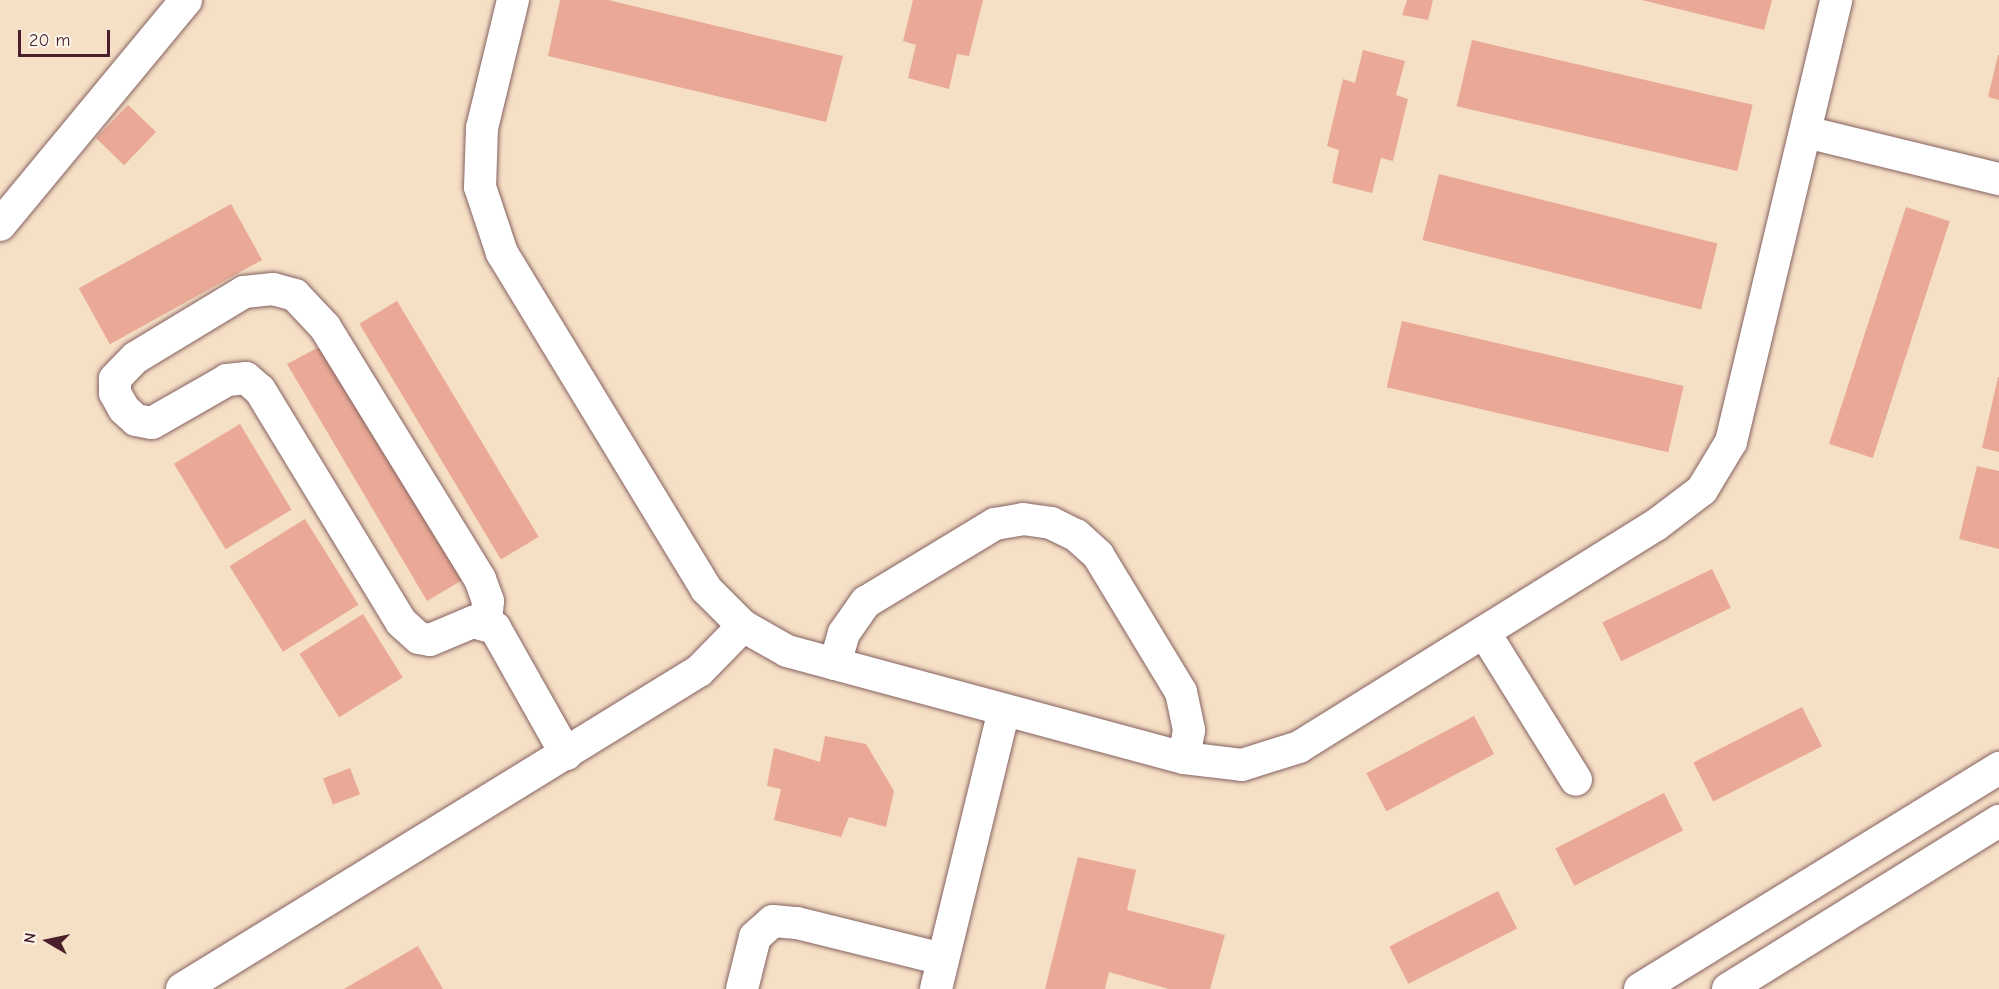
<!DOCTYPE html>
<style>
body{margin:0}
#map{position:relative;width:1999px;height:989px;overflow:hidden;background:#f5dfc5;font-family:"Comic Neue",sans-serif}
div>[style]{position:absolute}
.building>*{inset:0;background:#e9a996;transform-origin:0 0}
.roads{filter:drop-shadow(0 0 2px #866261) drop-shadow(0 0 2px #866261)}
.minor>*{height:32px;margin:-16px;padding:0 16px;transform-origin:16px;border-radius:16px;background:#fff}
span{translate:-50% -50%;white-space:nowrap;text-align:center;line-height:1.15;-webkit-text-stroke:4.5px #fbf7ec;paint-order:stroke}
.north{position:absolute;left:18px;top:911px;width:60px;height:60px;-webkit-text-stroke:4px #fbf7ec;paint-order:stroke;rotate:279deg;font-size:16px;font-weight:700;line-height:24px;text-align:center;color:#4a1f2b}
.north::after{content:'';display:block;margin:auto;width:21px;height:27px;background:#4a1f2b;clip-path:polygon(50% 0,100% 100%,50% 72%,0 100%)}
.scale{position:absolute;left:18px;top:30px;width:92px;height:27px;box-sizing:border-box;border:3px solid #4a1f2b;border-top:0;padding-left:8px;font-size:18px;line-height:21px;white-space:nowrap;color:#4a1f2b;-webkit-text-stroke:4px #fbf7ec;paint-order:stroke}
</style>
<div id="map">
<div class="building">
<div style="clip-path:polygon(560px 0,608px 0,843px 56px,826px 122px,548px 56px)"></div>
<div style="clip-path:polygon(913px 0,983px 0,969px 56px,957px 54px,949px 89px,908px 78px,916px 45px,903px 41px)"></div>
<div style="clip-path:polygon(1407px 0,1433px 0,1428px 20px,1402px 15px)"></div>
<div style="clip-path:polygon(1642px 0,1772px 0,1764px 30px)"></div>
<div style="left:1472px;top:40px;width:288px;height:68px;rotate:13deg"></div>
<div style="clip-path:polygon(1363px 50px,1405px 61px,1396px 95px,1408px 99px,1393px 161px,1381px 158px,1372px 193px,1332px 183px,1339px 150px,1327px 146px,1343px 79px,1355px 83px)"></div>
<div style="clip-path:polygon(1998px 55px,1999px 55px,1999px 100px,1988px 97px)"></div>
<div style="left:128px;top:105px;width:39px;height:46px;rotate:44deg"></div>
<div style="left:1439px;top:174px;width:287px;height:68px;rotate:14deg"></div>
<div style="left:231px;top:204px;width:64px;height:174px;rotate:61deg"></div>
<div style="left:1906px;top:207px;width:46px;height:249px;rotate:18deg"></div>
<div style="left:397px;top:301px;width:275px;height:44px;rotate:59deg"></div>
<div style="left:1402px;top:321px;width:289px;height:68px;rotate:13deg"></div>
<div style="clip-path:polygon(319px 347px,464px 579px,427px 601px,287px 364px)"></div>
<div style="clip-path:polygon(1998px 377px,1999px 377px,1999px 452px,1982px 448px)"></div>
<div style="left:240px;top:424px;width:100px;height:77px;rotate:59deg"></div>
<div style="clip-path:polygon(1977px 466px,1999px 471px,1999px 549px,1959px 539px)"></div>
<div style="left:305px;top:519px;width:101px;height:89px;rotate:58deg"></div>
<div style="left:1712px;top:569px;width:43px;height:122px;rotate:64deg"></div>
<div style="left:363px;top:614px;width:75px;height:75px;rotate:58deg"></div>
<div style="left:1802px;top:707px;width:44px;height:122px;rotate:63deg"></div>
<div style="left:1474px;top:716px;width:43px;height:122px;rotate:62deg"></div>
<div style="clip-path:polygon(825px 736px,866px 744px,894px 791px,886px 827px,849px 817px,841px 837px,774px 820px,781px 789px,767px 786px,774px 748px,820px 762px)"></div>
<div style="left:350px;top:768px;width:28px;height:29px;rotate:69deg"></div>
<div style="left:1664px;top:793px;width:42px;height:122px;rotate:63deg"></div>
<div style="clip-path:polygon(1078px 857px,1136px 870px,1127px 910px,1225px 935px,1210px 989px,1169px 989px,1109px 972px,1105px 989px,1045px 989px)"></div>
<div style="left:1498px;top:891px;width:42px;height:122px;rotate:63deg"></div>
<div style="clip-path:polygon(418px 946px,443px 989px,344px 989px)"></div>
</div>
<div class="roads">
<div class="minor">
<div style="left:513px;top:0;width:132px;rotate:103.6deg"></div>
<div style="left:482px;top:128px;width:59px;rotate:91.9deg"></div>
<div style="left:480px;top:187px;width:70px;rotate:71.6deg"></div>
<div style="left:502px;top:253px;width:393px;rotate:58.7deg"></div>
<div style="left:706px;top:589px;width:52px;rotate:45deg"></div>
<div style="left:743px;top:626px;width:51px;rotate:29.6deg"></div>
<div style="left:787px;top:651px;width:411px;rotate:15.1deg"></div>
<div style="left:1184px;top:758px;width:58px;rotate:6.9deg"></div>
<div style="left:1242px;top:765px;width:60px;rotate:-17.5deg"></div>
<div style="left:1299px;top:747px;width:420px;rotate:-31.9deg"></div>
<div style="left:1656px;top:525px;width:58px;rotate:-37.3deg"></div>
<div style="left:1702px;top:490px;width:56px;rotate:-58.9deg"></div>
<div style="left:1731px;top:442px;width:454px;rotate:-76.6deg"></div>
<div style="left:1806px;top:132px;width:199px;rotate:13.7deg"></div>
<div style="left:0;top:225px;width:292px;rotate:-50.4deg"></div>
<div style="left:486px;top:623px;width:22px;rotate:-85deg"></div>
<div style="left:488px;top:601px;width:23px;rotate:-110deg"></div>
<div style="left:480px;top:579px;width:296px;rotate:-121.6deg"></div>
<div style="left:325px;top:327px;width:44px;rotate:-133.2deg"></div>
<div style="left:295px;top:295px;width:23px;rotate:-165deg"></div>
<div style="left:273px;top:289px;width:29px;rotate:174deg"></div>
<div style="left:244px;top:292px;width:127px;rotate:148.8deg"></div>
<div style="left:135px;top:358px;width:29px;rotate:134deg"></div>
<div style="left:115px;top:379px;width:14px;rotate:90deg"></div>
<div style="left:115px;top:393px;width:18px;rotate:61deg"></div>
<div style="left:124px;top:409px;width:16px;rotate:43deg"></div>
<div style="left:136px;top:420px;width:16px;rotate:11deg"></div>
<div style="left:152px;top:423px;width:86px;rotate:-29.8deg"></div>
<div style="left:227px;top:380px;width:19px;rotate:-6deg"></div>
<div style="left:246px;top:378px;width:18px;rotate:41deg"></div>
<div style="left:260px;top:390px;width:271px;rotate:58.7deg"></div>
<div style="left:401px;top:622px;width:24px;rotate:42deg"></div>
<div style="left:419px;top:638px;width:11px;rotate:10deg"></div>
<div style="left:430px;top:640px;width:47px;rotate:-22.7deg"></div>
<div style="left:473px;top:622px;width:23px;rotate:15deg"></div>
<div style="left:495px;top:628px;width:145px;rotate:60.6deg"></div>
<div style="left:1484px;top:632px;width:174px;rotate:58.1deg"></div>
<div style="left:835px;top:664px;width:32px;rotate:-74deg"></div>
<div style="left:844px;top:633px;width:38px;rotate:-55deg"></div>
<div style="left:866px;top:602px;width:151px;rotate:-31.2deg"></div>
<div style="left:995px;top:524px;width:28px;rotate:-10deg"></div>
<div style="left:1023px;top:519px;width:28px;rotate:8deg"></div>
<div style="left:1051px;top:523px;width:28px;rotate:26deg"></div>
<div style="left:1076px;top:535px;width:30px;rotate:42deg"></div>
<div style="left:1098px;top:555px;width:160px;rotate:58.8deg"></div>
<div style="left:1181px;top:692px;width:39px;rotate:78deg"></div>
<div style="left:1189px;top:730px;width:28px;rotate:100deg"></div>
<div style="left:182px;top:989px;width:607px;rotate:-31.6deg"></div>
<div style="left:699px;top:671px;width:63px;rotate:-45.6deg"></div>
<div style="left:742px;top:989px;width:54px;rotate:-76deg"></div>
<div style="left:755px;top:937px;width:24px;rotate:-42deg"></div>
<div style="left:773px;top:921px;width:24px;rotate:5deg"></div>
<div style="left:797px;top:923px;width:150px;rotate:13.9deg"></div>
<div style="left:936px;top:989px;width:287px;rotate:-76.3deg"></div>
<div style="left:1640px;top:989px;width:422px;rotate:-31.6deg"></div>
<div style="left:1728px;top:989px;width:319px;rotate:-31.8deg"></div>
</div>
</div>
<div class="north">N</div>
<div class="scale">20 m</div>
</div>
